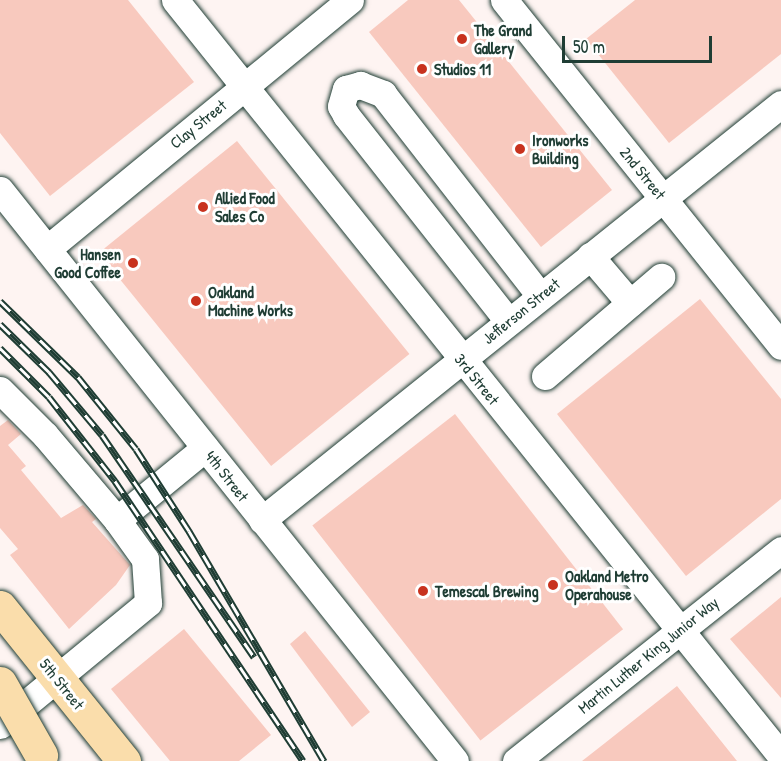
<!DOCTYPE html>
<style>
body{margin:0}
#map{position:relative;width:781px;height:761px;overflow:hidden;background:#fef4f2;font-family:"Patrick Hand",sans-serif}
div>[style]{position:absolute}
.building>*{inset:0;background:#f8c9be;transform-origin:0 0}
.roads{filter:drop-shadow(0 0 2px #1f3d34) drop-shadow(0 0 2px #1f3d34)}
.minor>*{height:27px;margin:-13.5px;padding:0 13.5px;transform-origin:13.5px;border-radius:13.5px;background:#fff}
.major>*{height:33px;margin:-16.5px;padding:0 16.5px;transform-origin:16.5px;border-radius:16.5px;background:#faddab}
.rail>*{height:7px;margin-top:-3.5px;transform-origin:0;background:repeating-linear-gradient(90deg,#fff 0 14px,#1f3d34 0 28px);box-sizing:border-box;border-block:2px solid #1f3d34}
.bridges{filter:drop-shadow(0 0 2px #1f3d34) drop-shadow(0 0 2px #1f3d34)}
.highway-bridge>*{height:33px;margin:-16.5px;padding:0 16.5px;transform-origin:16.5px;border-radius:16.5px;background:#faddab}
.dots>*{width:16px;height:16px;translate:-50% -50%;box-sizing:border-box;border:3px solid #fff;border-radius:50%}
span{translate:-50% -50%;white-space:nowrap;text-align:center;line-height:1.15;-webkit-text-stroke:6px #fff;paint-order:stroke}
.poi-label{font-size:16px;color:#1f3d34;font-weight:700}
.left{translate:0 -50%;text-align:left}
.right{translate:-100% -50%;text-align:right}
.street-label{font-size:16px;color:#1f3d34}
.scale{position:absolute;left:562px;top:36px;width:150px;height:27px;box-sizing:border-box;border:3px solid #1f3d34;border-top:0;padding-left:8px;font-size:18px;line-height:21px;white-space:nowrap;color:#1f3d34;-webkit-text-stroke:4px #fff;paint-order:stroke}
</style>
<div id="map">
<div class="building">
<div style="clip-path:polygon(0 0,128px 0,194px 82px,50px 196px,0 133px)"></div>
<div style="clip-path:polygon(408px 0,459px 0,612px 190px,541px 247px,369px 32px)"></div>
<div style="clip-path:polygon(635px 0,781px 0,781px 54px,669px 143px,586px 39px)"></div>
<div style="left:237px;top:141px;width:274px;height:178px;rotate:51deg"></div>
<div style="clip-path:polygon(700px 299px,781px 399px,781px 499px,686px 576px,557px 414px)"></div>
<div style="left:455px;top:414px;width:273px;height:181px;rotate:52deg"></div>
<div style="clip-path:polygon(8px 420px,21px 434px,8px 445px,26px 466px,21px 470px,61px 518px,83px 505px,96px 519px,92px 522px,130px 565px,116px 585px,69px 629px,10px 555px,18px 549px,0 528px,0 426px)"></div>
<div style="clip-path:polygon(781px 597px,781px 698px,730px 639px)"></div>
<div style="clip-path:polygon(184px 629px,271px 735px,239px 761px,170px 761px,111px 689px)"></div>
<div style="clip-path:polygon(305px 631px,370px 712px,352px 727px,290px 644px)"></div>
<div style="clip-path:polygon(677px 686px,737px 761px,582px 761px,605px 743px)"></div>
</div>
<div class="roads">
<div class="minor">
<div style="left:175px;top:0;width:969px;rotate:51.28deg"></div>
<div style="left:504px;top:0;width:443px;rotate:51.3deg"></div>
<div style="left:0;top:190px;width:730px;rotate:51.45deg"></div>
<div style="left:47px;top:249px;width:392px;rotate:-39.4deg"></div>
<div style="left:590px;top:256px;width:62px;rotate:49.6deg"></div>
<div style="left:508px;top:321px;width:262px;rotate:-128.2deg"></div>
<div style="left:346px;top:115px;width:10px;rotate:-119deg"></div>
<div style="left:341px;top:106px;width:18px;rotate:-74deg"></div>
<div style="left:346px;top:89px;width:15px;rotate:-16deg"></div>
<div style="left:360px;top:85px;width:25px;rotate:21deg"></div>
<div style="left:383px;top:94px;width:256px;rotate:52.1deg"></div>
<div style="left:545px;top:376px;width:153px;rotate:-40.5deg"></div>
<div style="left:0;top:390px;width:64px;rotate:45deg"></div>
<div style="left:45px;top:435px;width:111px;rotate:49.7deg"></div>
<div style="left:117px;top:520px;width:114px;rotate:-39.3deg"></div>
<div style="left:262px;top:520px;width:665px;rotate:-38.71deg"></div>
<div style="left:0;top:725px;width:192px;rotate:-39.5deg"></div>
<div style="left:148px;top:603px;width:44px;rotate:-93.9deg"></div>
<div style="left:145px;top:559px;width:48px;rotate:-125.7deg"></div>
<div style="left:516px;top:761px;width:339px;rotate:-38.5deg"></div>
</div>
<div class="major">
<div style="left:0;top:607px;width:198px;rotate:51.2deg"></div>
</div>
</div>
<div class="rail">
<div style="left:0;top:301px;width:109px;rotate:44.3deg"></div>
<div style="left:78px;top:377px;width:92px;rotate:51.1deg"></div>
<div style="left:136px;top:449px;width:98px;rotate:57.1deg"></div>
<div style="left:189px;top:531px;width:267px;rotate:59.6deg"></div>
<div style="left:0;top:324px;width:69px;rotate:44.4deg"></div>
<div style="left:49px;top:372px;width:82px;rotate:49.9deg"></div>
<div style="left:102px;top:435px;width:269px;rotate:55.6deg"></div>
<div style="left:0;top:348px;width:69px;rotate:45deg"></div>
<div style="left:49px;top:397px;width:107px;rotate:51.8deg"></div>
<div style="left:115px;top:481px;width:337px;rotate:56.1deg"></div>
</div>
<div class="bridges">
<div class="highway-bridge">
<div style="left:0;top:683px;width:83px;rotate:60.3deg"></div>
</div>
</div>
<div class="dots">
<div style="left:462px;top:39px;background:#c8321e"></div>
<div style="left:422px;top:69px;background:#c8321e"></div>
<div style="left:520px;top:149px;background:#c8321e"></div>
<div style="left:203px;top:207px;background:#c8321e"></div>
<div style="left:133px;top:263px;background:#c8321e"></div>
<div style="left:196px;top:301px;background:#c8321e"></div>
<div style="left:553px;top:585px;background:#c8321e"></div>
<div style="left:423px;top:591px;background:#c8321e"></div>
</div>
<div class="poi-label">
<span class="left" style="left:474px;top:39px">The Grand<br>Gallery</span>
<span class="left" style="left:434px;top:69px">Studios 11</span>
<span class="left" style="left:532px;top:149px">Ironworks<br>Building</span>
<span class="left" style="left:215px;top:207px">Allied Food<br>Sales Co</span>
<span class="right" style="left:121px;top:263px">Hansen<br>Good Coffee</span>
<span class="left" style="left:208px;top:301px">Oakland<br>Machine Works</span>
<span class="left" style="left:565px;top:585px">Oakland Metro<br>Operahouse</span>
<span class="left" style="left:435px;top:591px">Temescal Brewing</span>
</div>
<div class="street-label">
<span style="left:198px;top:124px;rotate:-39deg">Clay Street</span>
<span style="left:643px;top:173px;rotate:51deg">2nd Street</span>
<span style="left:521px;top:311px;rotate:-39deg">Jefferson Street</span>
<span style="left:477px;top:379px;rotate:51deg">3rd Street</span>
<span style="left:227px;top:476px;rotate:52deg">4th Street</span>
<span style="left:648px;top:655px;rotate:-39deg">Martin Luther King Junior Way</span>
<span style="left:62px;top:684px;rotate:51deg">5th Street</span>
</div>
<div class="scale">50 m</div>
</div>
